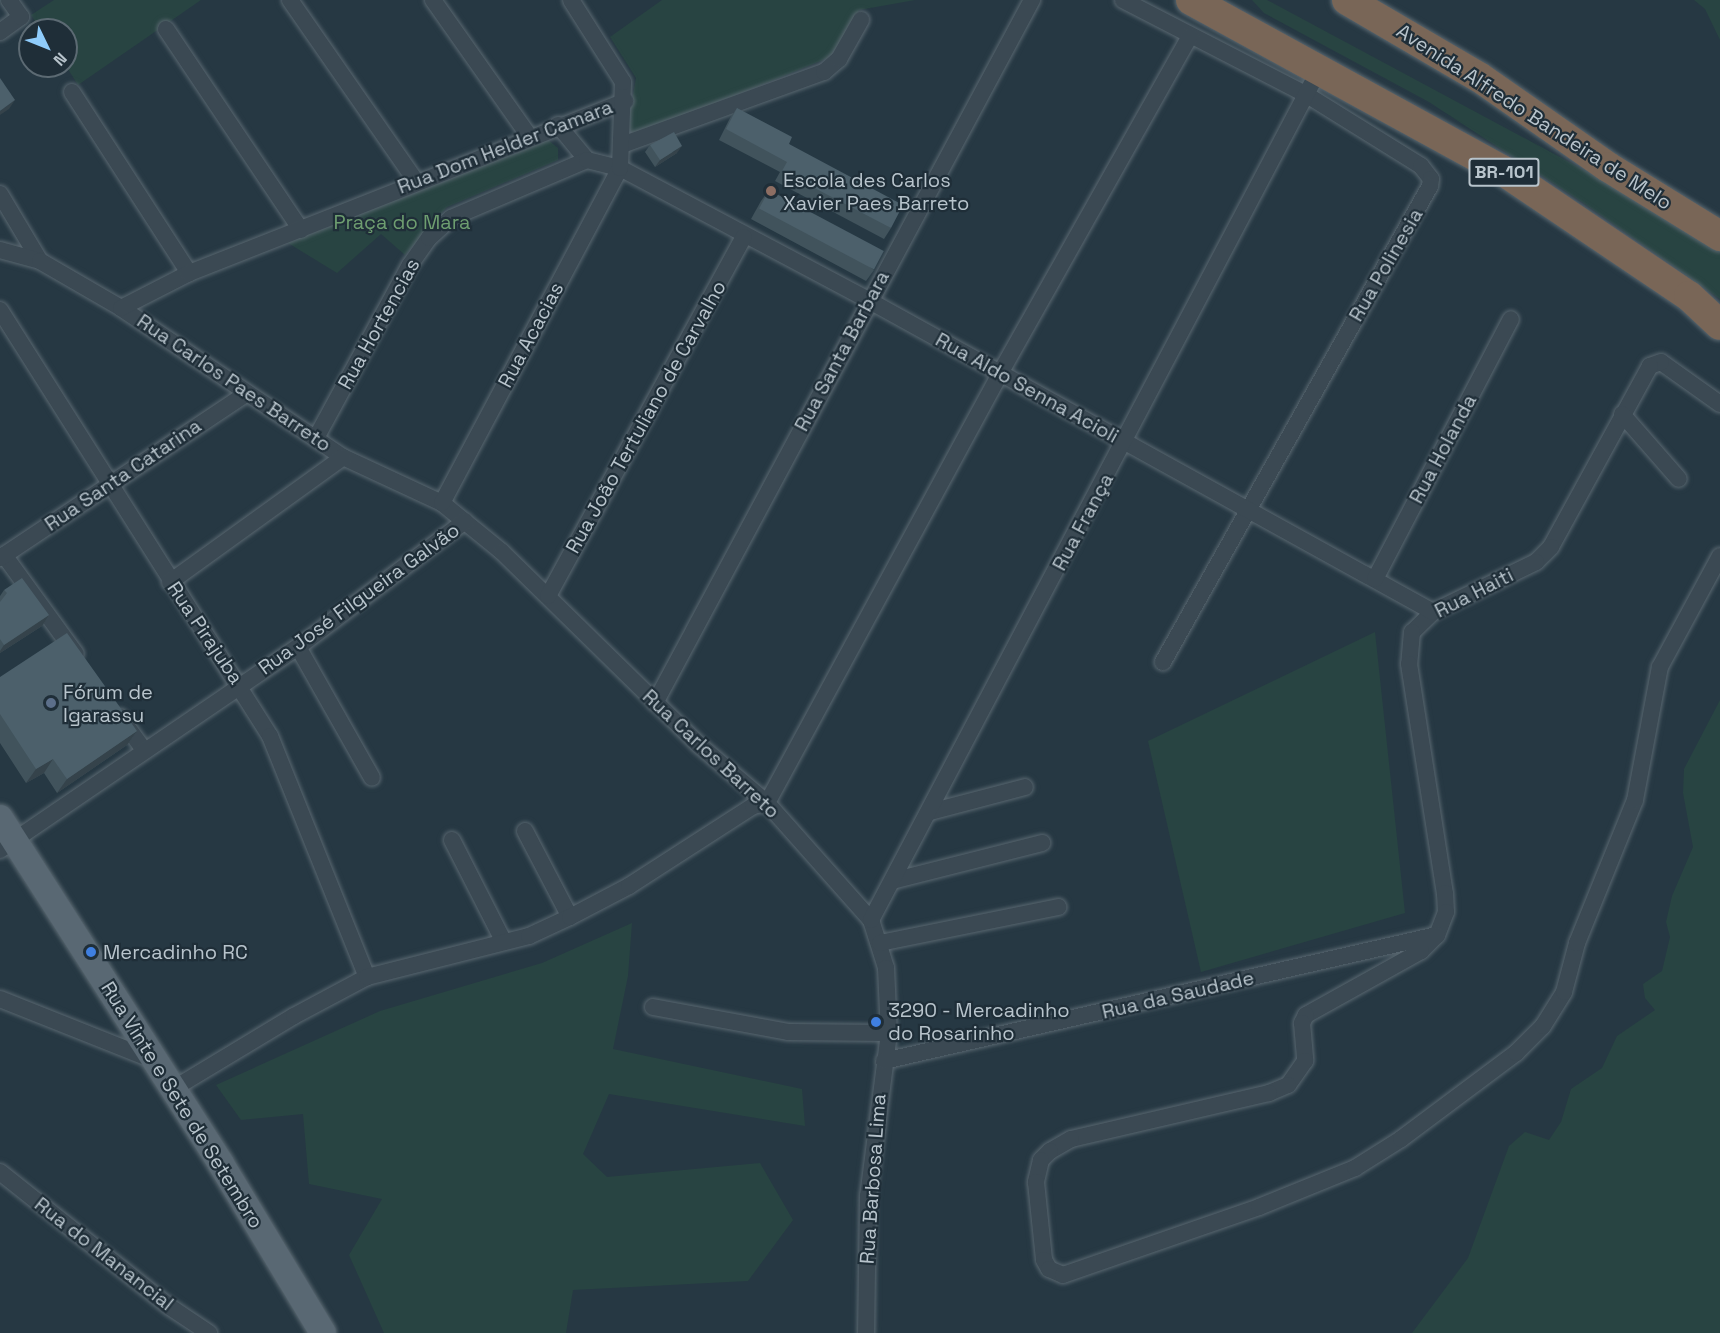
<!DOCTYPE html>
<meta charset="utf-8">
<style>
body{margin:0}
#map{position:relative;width:1720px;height:1333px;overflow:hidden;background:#263843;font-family:"Space Grotesk",sans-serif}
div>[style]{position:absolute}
.green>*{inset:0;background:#284442}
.roads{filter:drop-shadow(0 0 2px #596770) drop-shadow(0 0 2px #596770)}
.street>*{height:16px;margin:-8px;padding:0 8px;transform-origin:8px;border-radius:8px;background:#3b4953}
.primary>*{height:26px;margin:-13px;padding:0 13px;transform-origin:13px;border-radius:13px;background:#596873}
.highway>*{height:30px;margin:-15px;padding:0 15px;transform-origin:15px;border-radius:15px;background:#796657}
.wall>*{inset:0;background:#41535c}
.shaded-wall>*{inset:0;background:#35434b}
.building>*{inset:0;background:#4c606b;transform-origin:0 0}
.dots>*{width:16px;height:16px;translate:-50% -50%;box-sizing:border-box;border:3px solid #1f2e38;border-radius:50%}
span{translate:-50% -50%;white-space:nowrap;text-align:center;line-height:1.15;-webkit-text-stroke:4.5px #1f2e38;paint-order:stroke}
.shield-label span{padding:2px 4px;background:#1f2e38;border:2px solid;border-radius:4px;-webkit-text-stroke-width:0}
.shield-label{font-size:18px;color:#b8c4cc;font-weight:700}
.street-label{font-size:20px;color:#b8c4cc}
.poi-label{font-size:20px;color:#b8c4cc}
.left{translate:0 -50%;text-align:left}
.park-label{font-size:20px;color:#6e9e70}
.north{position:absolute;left:18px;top:18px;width:60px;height:60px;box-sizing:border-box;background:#1f2e38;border:2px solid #5c6a73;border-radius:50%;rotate:133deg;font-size:16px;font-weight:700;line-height:24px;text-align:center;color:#b8c4cc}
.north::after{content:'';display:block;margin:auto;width:21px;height:27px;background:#8fccfb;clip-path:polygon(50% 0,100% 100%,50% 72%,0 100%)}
</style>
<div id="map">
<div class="green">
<div style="clip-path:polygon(54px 0,201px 0,78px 85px,66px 66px,66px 30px,41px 30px,31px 15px)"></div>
<div style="clip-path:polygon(662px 0,915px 0,859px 10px,845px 42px,833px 56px,636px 136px,627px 128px,636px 78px,610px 37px)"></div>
<div style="clip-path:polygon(1252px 0,1267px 0,1720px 243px,1720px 299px,1585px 204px,1429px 102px,1264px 13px)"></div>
<div style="clip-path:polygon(1694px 0,1720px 0,1720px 40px,1705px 9px)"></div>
<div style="clip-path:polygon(548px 140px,558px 148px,558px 160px,447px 207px,405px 255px,381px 234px,337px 273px,288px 243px)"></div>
<div style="clip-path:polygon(1375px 632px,1405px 913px,1201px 972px,1148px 741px)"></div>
<div style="clip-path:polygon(1720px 700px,1720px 1333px,1412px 1333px,1468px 1258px,1509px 1146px,1525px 1132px,1549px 1140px,1561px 1122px,1571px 1089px,1602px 1068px,1617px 1036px,1655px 1010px,1645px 998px,1643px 984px,1662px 971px,1670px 937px,1666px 922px,1672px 896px,1693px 847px,1683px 793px,1684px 769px)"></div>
<div style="clip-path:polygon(632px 923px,628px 976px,613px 1049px,802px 1089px,805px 1126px,609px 1094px,583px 1154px,607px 1177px,760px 1163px,793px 1220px,748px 1281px,573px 1290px,566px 1333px,384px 1333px,349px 1255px,382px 1199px,309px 1184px,303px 1114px,241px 1120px,216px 1085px,380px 1011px,542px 963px)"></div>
</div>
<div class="roads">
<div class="street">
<div style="left:290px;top:0;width:221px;rotate:55.2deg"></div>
<div style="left:433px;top:0;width:166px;rotate:54.8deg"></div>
<div style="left:1123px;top:0;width:207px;rotate:27.3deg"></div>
<div style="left:1307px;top:95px;width:134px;rotate:31.9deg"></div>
<div style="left:1421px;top:166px;width:16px;rotate:52deg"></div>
<div style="left:1431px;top:179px;width:7px;rotate:98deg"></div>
<div style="left:1430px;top:186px;width:546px;rotate:119.29deg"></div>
<div style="left:166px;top:29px;width:242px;rotate:56.1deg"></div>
<div style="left:0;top:32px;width:26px;rotate:-36deg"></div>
<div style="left:21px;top:17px;width:21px;rotate:-125deg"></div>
<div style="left:72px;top:92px;width:216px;rotate:57.1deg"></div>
<div style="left:558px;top:125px;width:45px;rotate:50.4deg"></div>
<div style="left:622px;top:145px;width:215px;rotate:-19.9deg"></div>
<div style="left:824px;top:72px;width:20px;rotate:-41deg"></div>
<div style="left:839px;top:59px;width:45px;rotate:-60.6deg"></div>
<div style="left:0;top:194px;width:78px;rotate:59.2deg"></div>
<div style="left:0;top:250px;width:41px;rotate:15.4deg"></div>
<div style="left:40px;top:261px;width:94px;rotate:30.1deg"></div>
<div style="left:121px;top:308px;width:267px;rotate:33.9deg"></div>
<div style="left:343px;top:457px;width:109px;rotate:24.9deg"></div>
<div style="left:442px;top:503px;width:77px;rotate:39.2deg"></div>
<div style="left:502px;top:552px;width:274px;rotate:44.4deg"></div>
<div style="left:698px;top:744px;width:91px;rotate:40.5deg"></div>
<div style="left:767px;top:803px;width:157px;rotate:48.4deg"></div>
<div style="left:871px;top:920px;width:50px;rotate:72.6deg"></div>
<div style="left:886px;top:968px;width:65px;rotate:87.4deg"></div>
<div style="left:889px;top:1033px;width:164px;rotate:97.3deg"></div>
<div style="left:868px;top:1196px;width:137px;rotate:90.8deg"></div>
<div style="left:121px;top:308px;width:76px;rotate:-27.2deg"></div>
<div style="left:189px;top:273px;width:469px;rotate:-21.5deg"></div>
<div style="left:0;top:310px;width:504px;rotate:57.63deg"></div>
<div style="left:270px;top:736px;width:260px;rotate:68.1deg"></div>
<div style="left:1720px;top:404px;width:72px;rotate:-144.6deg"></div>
<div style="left:1661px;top:362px;width:12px;rotate:160deg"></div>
<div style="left:1650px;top:366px;width:206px;rotate:118.7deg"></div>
<div style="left:1551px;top:547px;width:21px;rotate:135deg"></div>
<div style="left:1536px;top:562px;width:114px;rotate:154.1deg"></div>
<div style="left:1433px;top:612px;width:29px;rotate:136deg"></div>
<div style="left:1412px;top:632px;width:32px;rotate:95deg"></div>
<div style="left:1409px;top:664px;width:232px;rotate:81.1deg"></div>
<div style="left:1445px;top:893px;width:19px;rotate:87deg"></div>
<div style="left:1446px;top:912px;width:25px;rotate:111deg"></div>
<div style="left:1437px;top:935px;width:23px;rotate:135deg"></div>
<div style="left:1421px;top:951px;width:132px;rotate:150.9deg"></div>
<div style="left:1306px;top:1015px;width:9px;rotate:117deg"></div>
<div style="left:1302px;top:1023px;width:38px;rotate:85deg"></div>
<div style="left:1305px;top:1061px;width:29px;rotate:125deg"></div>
<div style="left:1288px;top:1085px;width:21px;rotate:157deg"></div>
<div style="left:1269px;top:1093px;width:203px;rotate:166.9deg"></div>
<div style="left:1071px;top:1139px;width:24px;rotate:150deg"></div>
<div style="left:1050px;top:1151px;width:13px;rotate:135deg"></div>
<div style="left:1041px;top:1160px;width:23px;rotate:103deg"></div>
<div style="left:1036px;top:1182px;width:78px;rotate:84.1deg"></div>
<div style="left:1044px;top:1260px;width:10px;rotate:61deg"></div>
<div style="left:1049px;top:1269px;width:15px;rotate:23deg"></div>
<div style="left:1063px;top:1275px;width:207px;rotate:-19.1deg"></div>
<div style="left:1259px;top:1207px;width:104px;rotate:-22.1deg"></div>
<div style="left:1355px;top:1168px;width:54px;rotate:-32.2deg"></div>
<div style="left:1401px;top:1139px;width:144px;rotate:-36.8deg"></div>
<div style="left:1516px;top:1053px;width:38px;rotate:-45deg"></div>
<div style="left:1543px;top:1026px;width:40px;rotate:-58deg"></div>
<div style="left:1564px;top:992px;width:51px;rotate:-75.1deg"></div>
<div style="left:1577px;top:943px;width:154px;rotate:-67.9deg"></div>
<div style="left:1635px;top:800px;width:135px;rotate:-79.4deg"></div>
<div style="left:1660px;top:667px;width:126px;rotate:-61.6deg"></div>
<div style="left:1622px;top:414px;width:86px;rotate:48.8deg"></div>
<div style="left:316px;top:438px;width:197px;rotate:-61.5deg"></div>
<div style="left:410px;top:265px;width:33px;rotate:-55deg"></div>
<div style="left:429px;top:238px;width:30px;rotate:-42deg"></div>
<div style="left:451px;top:218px;width:148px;rotate:-23.1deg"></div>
<div style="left:587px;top:160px;width:34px;rotate:14deg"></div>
<div style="left:620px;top:168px;width:281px;rotate:28deg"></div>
<div style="left:868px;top:300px;width:645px;rotate:28.91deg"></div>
<div style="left:442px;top:503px;width:379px;rotate:-62deg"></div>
<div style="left:620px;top:168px;width:86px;rotate:-88deg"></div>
<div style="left:623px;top:82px;width:97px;rotate:-122.4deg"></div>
<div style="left:4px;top:555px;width:122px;rotate:54deg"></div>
<div style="left:0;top:558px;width:297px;rotate:-33.7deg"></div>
<div style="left:1375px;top:579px;width:293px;rotate:-62.4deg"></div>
<div style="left:170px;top:582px;width:213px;rotate:-35.8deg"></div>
<div style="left:548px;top:596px;width:409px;rotate:-61.4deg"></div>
<div style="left:298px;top:647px;width:150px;rotate:60.5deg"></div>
<div style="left:655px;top:703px;width:798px;rotate:-61.8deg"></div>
<div style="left:120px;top:717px;width:41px;rotate:54deg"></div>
<div style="left:930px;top:812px;width:98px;rotate:-14.7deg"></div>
<div style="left:525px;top:831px;width:97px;rotate:62.4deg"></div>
<div style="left:452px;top:840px;width:114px;rotate:63deg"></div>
<div style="left:0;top:850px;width:361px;rotate:-34.3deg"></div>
<div style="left:298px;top:647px;width:209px;rotate:-37deg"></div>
<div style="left:892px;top:881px;width:155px;rotate:-14.2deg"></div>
<div style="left:871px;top:920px;width:959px;rotate:-62.21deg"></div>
<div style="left:880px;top:943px;width:182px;rotate:-11.4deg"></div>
<div style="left:0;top:999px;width:165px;rotate:21.7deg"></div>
<div style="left:653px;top:1007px;width:137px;rotate:10.5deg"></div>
<div style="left:788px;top:1032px;width:101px;rotate:0.6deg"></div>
<div style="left:884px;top:1061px;width:567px;rotate:-12.84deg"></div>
<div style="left:173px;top:1089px;width:141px;rotate:-31.1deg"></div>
<div style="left:294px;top:1016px;width:83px;rotate:-28.1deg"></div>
<div style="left:367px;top:977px;width:167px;rotate:-14.2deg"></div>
<div style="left:529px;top:936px;width:45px;rotate:-24.9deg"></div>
<div style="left:570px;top:917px;width:67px;rotate:-27.7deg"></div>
<div style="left:629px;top:886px;width:148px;rotate:-32.8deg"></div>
<div style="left:753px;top:806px;width:14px;rotate:-12deg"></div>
<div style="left:767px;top:803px;width:487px;rotate:-61.5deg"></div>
<div style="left:999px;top:375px;width:389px;rotate:-60.6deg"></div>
<div style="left:0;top:1172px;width:217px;rotate:38.5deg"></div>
<div style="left:170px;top:1307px;width:47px;rotate:33.7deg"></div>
</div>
<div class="primary">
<div style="left:0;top:818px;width:411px;rotate:57.4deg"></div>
<div style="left:221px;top:1164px;width:197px;rotate:58.9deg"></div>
</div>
<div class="highway">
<div style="left:1191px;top:0;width:354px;rotate:28.7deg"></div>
<div style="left:1502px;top:170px;width:225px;rotate:34deg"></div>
<div style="left:1689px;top:296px;width:42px;rotate:43.1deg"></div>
<div style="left:1347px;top:0;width:153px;rotate:30.3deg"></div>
<div style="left:1479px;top:77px;width:157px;rotate:34.9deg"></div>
<div style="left:1608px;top:167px;width:132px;rotate:31.6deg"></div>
</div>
</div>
<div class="wall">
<div style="clip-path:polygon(737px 108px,789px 144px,891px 228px,884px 239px,775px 181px,780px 172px,719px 140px,730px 118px)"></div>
<div style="clip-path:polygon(650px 145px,677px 153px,655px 167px,645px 152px)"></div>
<div style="clip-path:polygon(769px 190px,874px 270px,866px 281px,751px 219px,761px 201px)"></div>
<div style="clip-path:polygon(4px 590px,49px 615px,42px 626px,0 653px,0 596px)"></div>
<div style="clip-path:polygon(0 677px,137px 731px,127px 745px,57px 793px,44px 773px,26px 783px,0 743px)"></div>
</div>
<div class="shaded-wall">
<div style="clip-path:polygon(15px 100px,9px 109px,0 115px,0 111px)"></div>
<div style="clip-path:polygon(682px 146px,677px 153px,655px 167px,660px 160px)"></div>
<div style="clip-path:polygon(49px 615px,42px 626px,0 653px,0 651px,4px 645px)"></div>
<div style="clip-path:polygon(137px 731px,127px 745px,57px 793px,67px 779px)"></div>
<div style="clip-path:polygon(53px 759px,44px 773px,26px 783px,36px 769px)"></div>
</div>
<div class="building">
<div style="clip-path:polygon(0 78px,15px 100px,0 111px)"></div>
<div style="clip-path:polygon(737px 108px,792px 137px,789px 144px,903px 205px,891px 228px,782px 171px,787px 162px,726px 129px)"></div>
<div style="clip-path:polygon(674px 132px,682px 146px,660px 160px,650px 145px)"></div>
<div style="left:769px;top:190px;width:130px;height:21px;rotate:28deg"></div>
<div style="clip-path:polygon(22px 578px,49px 615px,4px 645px,0 639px,0 602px,7px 593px,4px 590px)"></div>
<div style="clip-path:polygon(67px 633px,137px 731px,67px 779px,53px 759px,36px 769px,0 714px,0 677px)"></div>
</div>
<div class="dots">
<div style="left:771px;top:191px;background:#8d6e63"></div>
<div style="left:51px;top:703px;background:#5c6f8a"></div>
<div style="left:91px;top:952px;background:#3f7fe0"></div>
<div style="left:876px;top:1022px;background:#3f7fe0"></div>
</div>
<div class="shield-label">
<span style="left:1504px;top:172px">BR-101</span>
</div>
<div class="street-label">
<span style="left:1534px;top:117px;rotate:33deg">Avenida Alfredo Bandeira de Melo</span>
<span style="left:505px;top:147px;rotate:-21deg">Rua Dom Helder Camara</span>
<span style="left:1386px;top:265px;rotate:-60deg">Rua Polinesia</span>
<span style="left:379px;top:324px;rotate:-61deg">Rua Hortencias</span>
<span style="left:531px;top:335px;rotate:-62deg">Rua Acacias</span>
<span style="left:842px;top:351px;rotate:-62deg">Rua Santa Barbara</span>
<span style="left:234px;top:383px;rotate:34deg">Rua Carlos Paes Barreto</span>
<span style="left:1027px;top:388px;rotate:29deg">Rua Aldo Senna Acioli</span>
<span style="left:646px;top:417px;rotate:-61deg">Rua João Tertuliano de Carvalho</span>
<span style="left:1443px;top:449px;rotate:-62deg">Rua Holanda</span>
<span style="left:123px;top:475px;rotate:-34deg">Rua Santa Catarina</span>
<span style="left:1083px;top:522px;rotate:-62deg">Rua França</span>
<span style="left:1474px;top:593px;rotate:-27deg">Rua Haiti</span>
<span style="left:359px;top:599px;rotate:-36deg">Rua José Filgueira Galvão</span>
<span style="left:205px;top:633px;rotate:56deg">Rua Pirajuba</span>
<span style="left:711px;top:754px;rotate:43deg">Rua Carlos Barreto</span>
<span style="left:1178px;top:995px;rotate:-13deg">Rua da Saudade</span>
<span style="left:182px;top:1105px;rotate:58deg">Rua Vinte e Sete de Setembro</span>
<span style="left:873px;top:1179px;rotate:-86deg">Rua Barbosa Lima</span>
<span style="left:104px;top:1254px;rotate:38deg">Rua do Manancial</span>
</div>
<div class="poi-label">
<span class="left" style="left:783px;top:192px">Escola des Carlos<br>Xavier Paes Barreto</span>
<span class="left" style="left:63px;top:704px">Fórum de<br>Igarassu</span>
<span class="left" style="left:103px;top:952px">Mercadinho RC</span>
<span class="left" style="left:888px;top:1022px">3290 - Mercadinho<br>do Rosarinho</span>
</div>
<div class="park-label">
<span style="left:402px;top:222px">Praça do Mara</span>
</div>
<div class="north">N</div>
</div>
